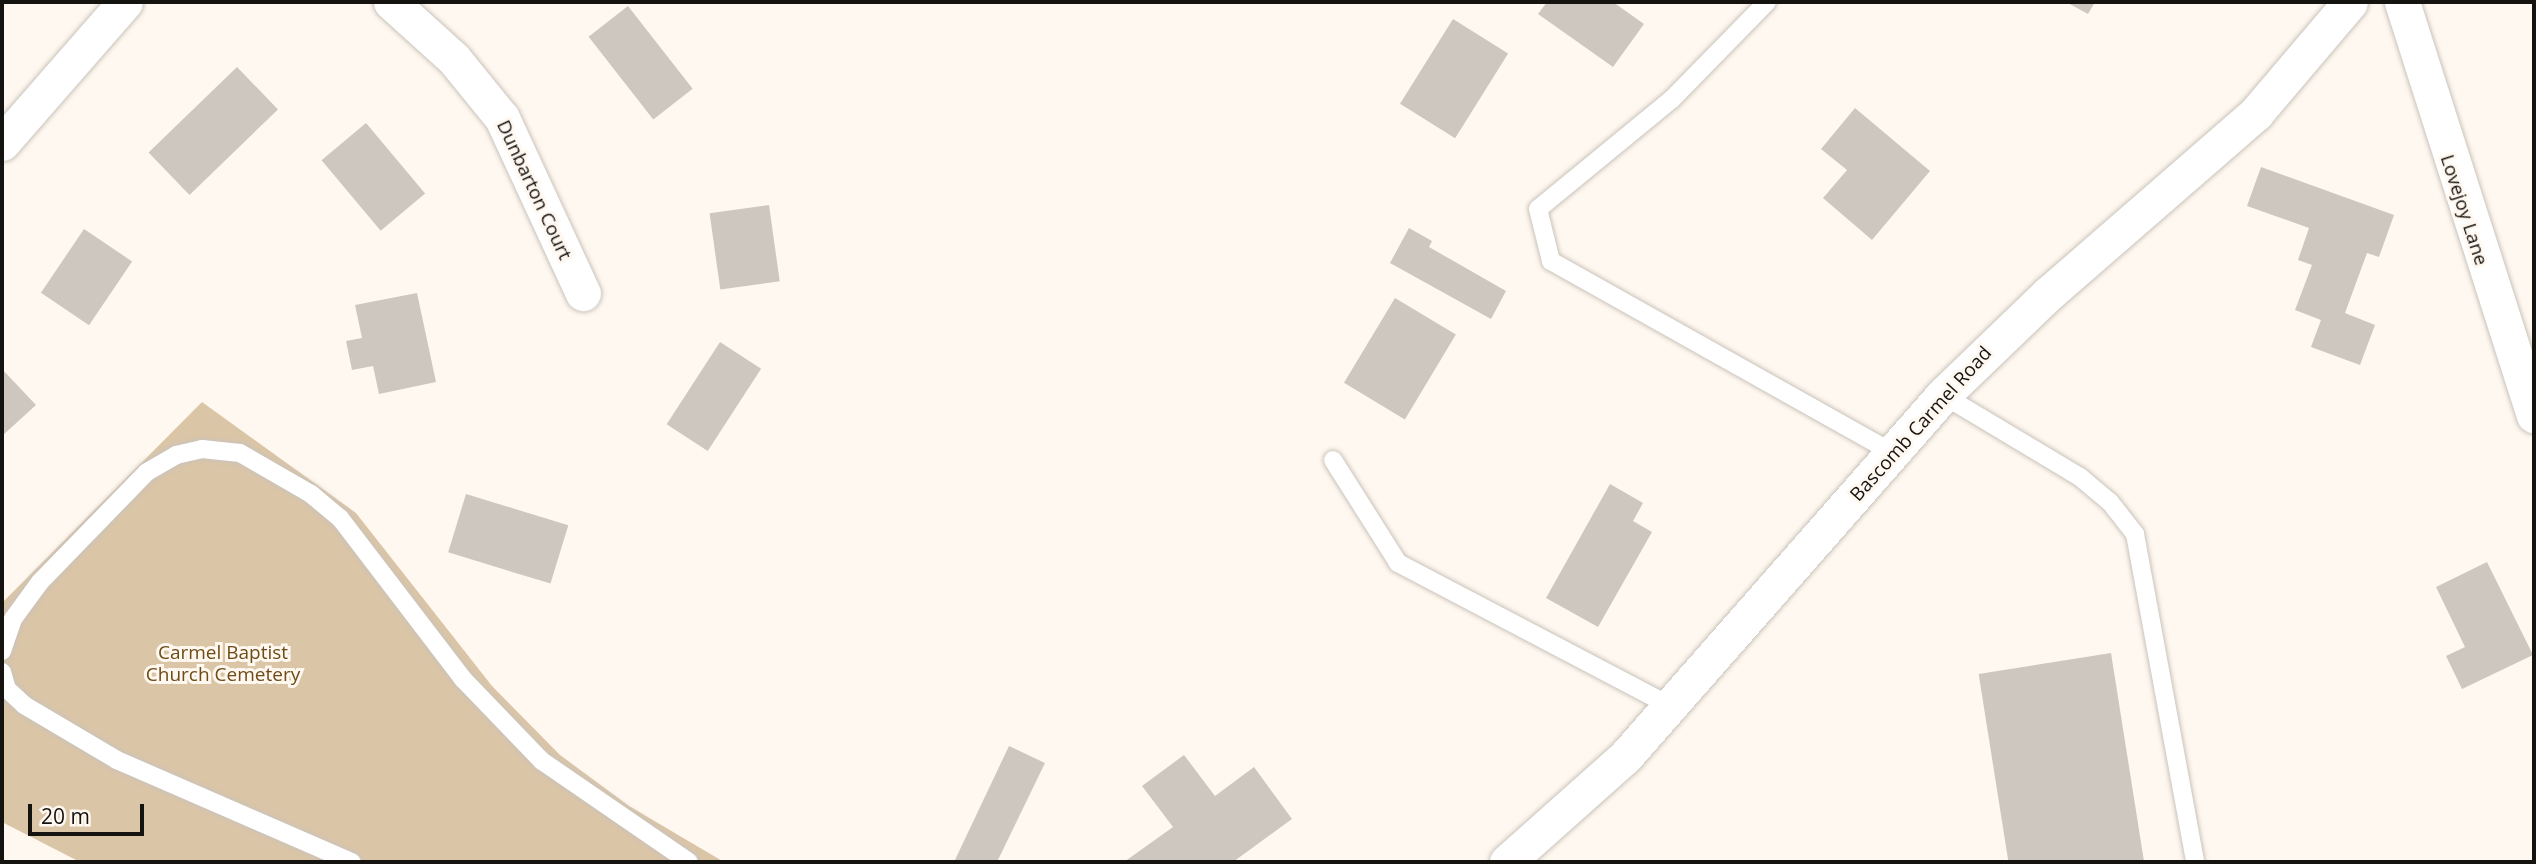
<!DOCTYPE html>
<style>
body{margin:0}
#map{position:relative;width:2536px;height:864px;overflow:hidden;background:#fff8f0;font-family:"Open Sans",sans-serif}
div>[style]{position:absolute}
.green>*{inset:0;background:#dbc5a7}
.building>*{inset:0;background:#cec7bf;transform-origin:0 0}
.roads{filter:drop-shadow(0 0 2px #c9c3bb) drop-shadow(0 0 2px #c9c3bb)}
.service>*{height:18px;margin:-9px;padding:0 9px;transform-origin:9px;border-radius:9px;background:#fff}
.minor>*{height:35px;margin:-17.5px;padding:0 17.5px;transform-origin:17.5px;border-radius:17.5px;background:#fff}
span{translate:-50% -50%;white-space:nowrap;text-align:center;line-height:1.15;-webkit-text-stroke:6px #fff8f0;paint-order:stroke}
.street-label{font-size:19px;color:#151310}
.park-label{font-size:19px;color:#6d4c17}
.frame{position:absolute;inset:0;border:4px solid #151310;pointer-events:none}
.scale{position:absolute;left:28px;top:804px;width:116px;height:32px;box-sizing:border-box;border:4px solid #151310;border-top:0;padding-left:9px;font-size:21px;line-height:24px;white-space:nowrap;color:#151310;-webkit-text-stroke:5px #fff8f0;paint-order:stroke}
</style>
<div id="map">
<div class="green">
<div style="clip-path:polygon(202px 402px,356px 513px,492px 686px,560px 755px,629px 806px,724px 862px,80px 862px,2px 822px,2px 603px)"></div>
</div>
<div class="building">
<div style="clip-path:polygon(1547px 2px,1613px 2px,1644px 24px,1613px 67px,1538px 14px)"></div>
<div style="clip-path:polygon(2066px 2px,2095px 2px,2088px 14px)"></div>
<div style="left:628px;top:6px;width:105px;height:50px;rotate:52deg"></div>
<div style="left:1453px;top:19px;width:65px;height:100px;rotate:32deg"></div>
<div style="left:237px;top:67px;width:59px;height:123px;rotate:46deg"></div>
<div style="clip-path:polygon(1855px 108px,1930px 171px,1872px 240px,1823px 198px,1847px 170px,1821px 149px)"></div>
<div style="left:366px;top:123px;width:92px;height:58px;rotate:50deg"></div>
<div style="clip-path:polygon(2261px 167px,2394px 215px,2379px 257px,2367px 253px,2345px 313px,2375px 325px,2360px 365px,2311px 347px,2321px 320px,2295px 310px,2312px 265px,2298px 260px,2309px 228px,2247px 206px)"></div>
<div style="left:769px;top:205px;width:77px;height:60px;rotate:82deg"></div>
<div style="clip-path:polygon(1409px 228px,1432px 241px,1429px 247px,1506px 291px,1491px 319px,1390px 263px)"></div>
<div style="left:84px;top:229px;width:58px;height:77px;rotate:34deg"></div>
<div style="clip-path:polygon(417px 293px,436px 382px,379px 394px,373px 366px,352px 370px,346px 341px,362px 338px,355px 305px)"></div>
<div style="left:1395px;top:298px;width:71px;height:99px;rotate:31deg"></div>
<div style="left:720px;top:342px;width:49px;height:98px;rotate:33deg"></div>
<div style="clip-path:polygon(2px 369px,36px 405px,2px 436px)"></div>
<div style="clip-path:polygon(1610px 484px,1643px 503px,1633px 521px,1652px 532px,1598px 627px,1546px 598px)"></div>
<div style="left:466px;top:494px;width:107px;height:61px;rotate:17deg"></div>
<div style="clip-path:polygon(2487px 562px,2533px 655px,2462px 689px,2446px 656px,2465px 647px,2436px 587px)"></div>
<div style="left:2111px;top:653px;width:211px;height:134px;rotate:81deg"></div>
<div style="clip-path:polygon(1009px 746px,1045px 763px,997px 862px,954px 862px)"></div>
<div style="clip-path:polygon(1184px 755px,1215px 796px,1254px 767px,1292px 819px,1233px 862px,1124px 862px,1173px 827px,1142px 786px)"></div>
</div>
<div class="roads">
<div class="service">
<div style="left:1767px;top:2px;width:136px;rotate:134.4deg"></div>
<div style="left:1672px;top:99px;width:173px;rotate:140.6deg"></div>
<div style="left:1538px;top:209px;width:54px;rotate:76deg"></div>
<div style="left:1551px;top:261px;width:391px;rotate:29.3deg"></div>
<div style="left:1943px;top:395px;width:160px;rotate:30.9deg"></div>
<div style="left:2080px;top:477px;width:39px;rotate:40deg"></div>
<div style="left:2110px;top:502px;width:41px;rotate:52deg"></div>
<div style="left:2135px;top:534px;width:333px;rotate:79.6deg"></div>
<div style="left:1333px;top:460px;width:122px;rotate:57.7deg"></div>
<div style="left:1398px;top:563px;width:310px;rotate:27.7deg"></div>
<div style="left:2px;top:651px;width:34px;rotate:-71deg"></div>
<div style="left:13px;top:619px;width:46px;rotate:-53.9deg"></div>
<div style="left:40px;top:582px;width:153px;rotate:-45.8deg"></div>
<div style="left:147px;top:472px;width:34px;rotate:-30deg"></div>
<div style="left:176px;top:455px;width:27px;rotate:-13deg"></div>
<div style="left:202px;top:449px;width:38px;rotate:6deg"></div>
<div style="left:240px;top:453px;width:82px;rotate:30deg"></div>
<div style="left:311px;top:494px;width:38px;rotate:40deg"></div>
<div style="left:340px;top:518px;width:203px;rotate:52.6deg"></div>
<div style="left:463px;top:679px;width:114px;rotate:46.1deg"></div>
<div style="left:542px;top:761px;width:178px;rotate:34.5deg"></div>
<div style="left:2px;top:672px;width:18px;rotate:74deg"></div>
<div style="left:7px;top:689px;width:23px;rotate:43deg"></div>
<div style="left:24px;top:705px;width:108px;rotate:30.6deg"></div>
<div style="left:117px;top:760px;width:256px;rotate:23.5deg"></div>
</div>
<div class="minor">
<div style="left:391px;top:2px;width:85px;rotate:42.1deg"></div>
<div style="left:454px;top:59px;width:76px;rotate:50.9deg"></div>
<div style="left:502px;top:118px;width:193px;rotate:65.2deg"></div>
<div style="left:2402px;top:2px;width:434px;rotate:72.3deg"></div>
<div style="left:2px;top:143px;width:187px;rotate:-48.9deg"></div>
<div style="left:1507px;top:862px;width:158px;rotate:-41.7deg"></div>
<div style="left:1625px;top:757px;width:482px;rotate:-48.7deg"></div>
<div style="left:1943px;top:395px;width:146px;rotate:-43.9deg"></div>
<div style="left:2048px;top:294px;width:276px;rotate:-41deg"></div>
<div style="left:2256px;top:113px;width:145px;rotate:-49.7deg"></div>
</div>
</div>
<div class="street-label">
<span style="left:534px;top:190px;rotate:65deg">Dunbarton Court</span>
<span style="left:2464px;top:210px;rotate:72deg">Lovejoy Lane</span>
<span style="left:1921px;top:424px;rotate:-48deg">Bascomb Carmel Road</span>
</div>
<div class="park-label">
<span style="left:223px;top:664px">Carmel Baptist<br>Church Cemetery</span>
</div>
<div class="frame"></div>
<div class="scale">20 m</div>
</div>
